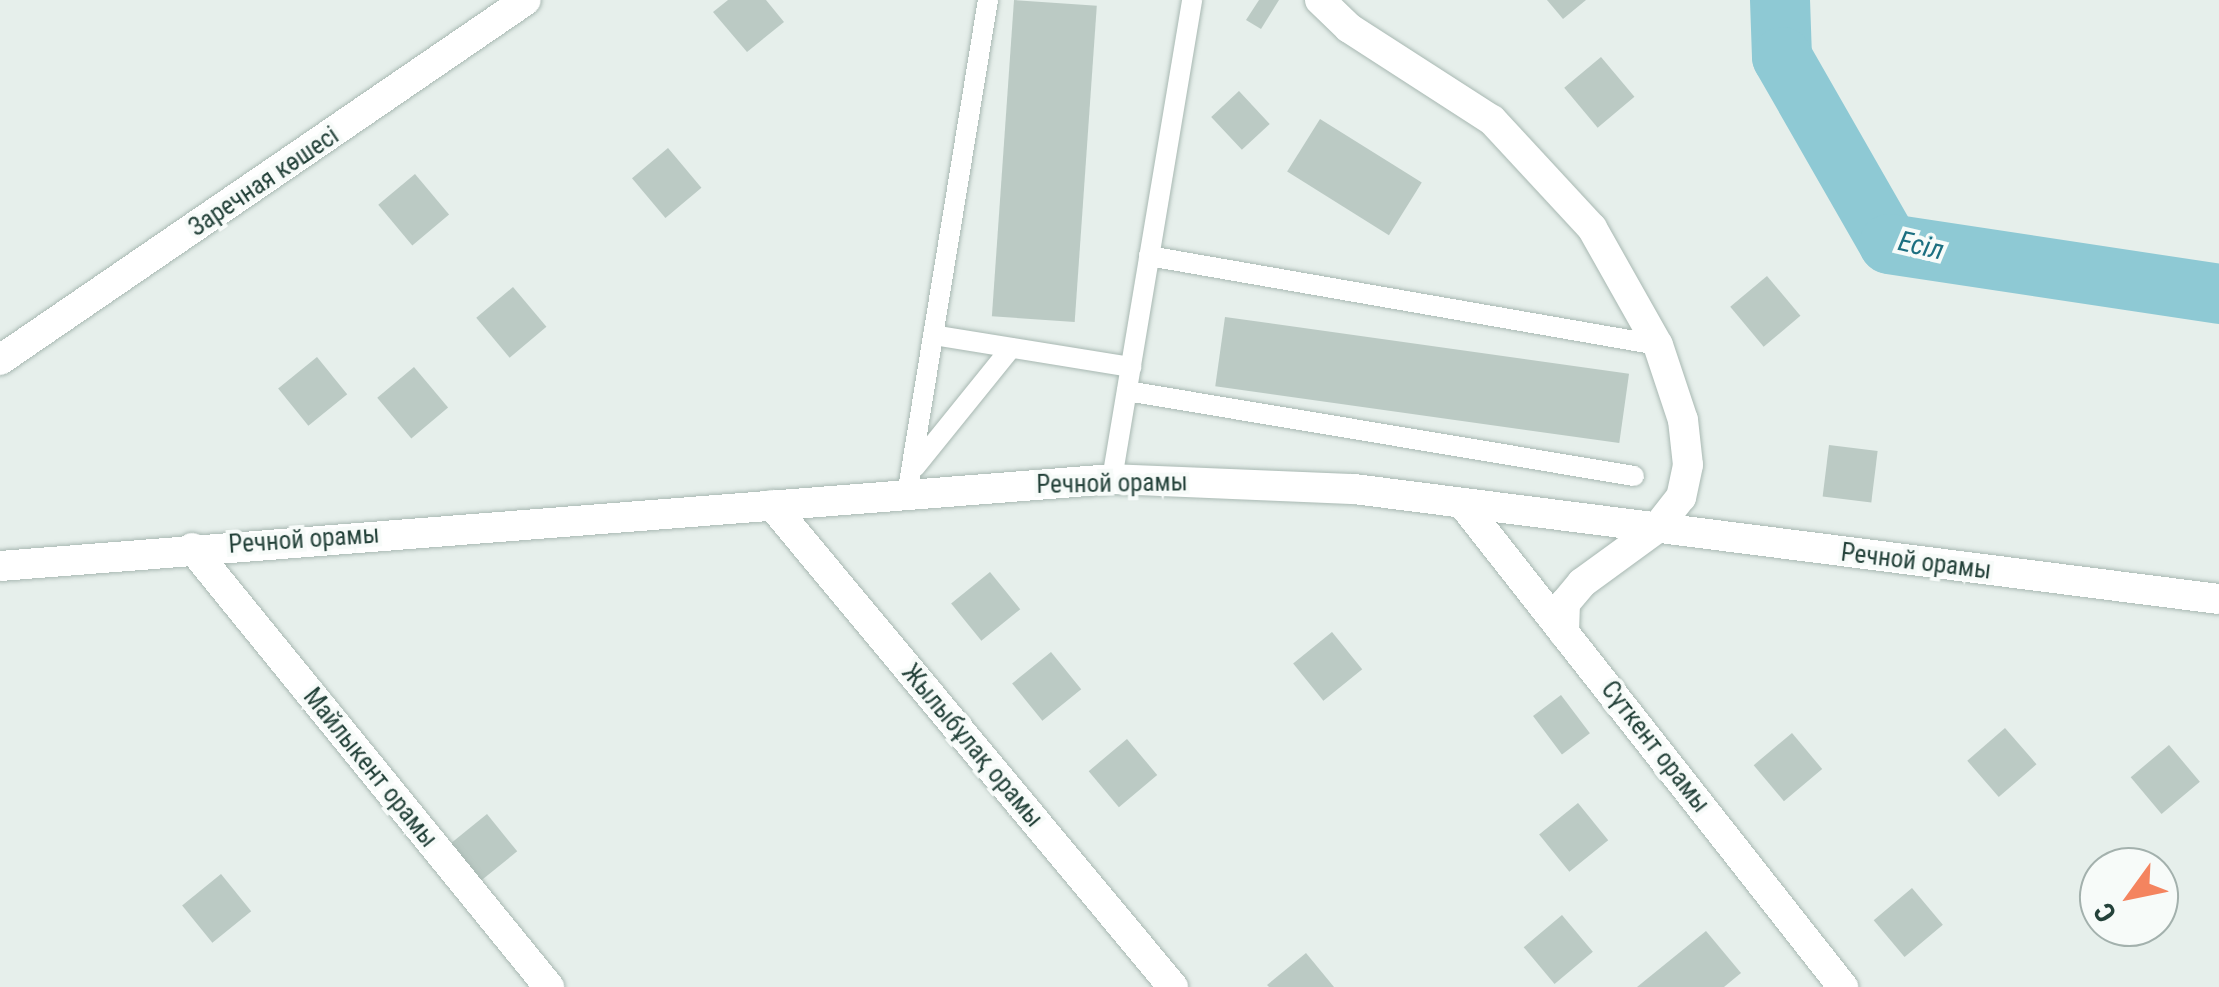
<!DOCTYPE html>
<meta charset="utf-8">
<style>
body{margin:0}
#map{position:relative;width:2219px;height:987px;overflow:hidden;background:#e6efeb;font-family:"Roboto Condensed",sans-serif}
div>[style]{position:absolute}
.river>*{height:60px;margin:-30px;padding:0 30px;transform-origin:30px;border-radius:30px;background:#8ec9d4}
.building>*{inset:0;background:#bbcac4;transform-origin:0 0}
.roads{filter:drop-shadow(0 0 2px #a8b8b2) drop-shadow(0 0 2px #a8b8b2)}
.service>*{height:20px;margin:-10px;padding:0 10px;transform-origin:10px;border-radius:10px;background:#fff}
.minor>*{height:30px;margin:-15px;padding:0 15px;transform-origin:15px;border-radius:15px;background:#fff}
span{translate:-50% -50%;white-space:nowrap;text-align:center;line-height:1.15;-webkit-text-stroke:8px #f7fbf9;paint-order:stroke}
.street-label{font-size:25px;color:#24423a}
.water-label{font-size:28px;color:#1c6f80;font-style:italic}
.north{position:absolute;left:2079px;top:847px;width:100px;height:100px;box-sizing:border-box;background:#f7fbf9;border:2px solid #a3b1ad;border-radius:50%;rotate:237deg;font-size:28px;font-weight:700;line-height:40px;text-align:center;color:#24423a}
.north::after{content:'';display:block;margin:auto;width:35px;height:45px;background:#f4845f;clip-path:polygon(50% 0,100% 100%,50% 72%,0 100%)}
</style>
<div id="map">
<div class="river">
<div style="left:1780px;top:0;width:57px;rotate:88deg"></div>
<div style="left:1782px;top:57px;width:215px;rotate:60.2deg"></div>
<div style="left:1889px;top:244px;width:334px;rotate:8.6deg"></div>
</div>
<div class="building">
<div style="clip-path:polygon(728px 0,766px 0,784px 22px,747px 52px,713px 12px)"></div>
<div style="left:1014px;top:0;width:83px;height:317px;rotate:4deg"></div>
<div style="clip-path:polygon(1259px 0,1279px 0,1261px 29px,1246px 20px)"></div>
<div style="clip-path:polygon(1547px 0,1586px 0,1563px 19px)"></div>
<div style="left:1601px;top:57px;width:52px;height:48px;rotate:50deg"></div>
<div style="left:1239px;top:91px;width:45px;height:38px;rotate:47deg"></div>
<div style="left:1320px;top:119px;width:120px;height:62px;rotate:32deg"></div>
<div style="left:668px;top:148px;width:52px;height:47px;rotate:50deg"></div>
<div style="left:415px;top:174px;width:53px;height:48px;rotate:50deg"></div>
<div style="left:1767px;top:276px;width:52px;height:48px;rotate:50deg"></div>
<div style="left:513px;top:287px;width:52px;height:48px;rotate:50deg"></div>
<div style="left:1225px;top:317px;width:408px;height:70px;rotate:8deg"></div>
<div style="left:317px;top:357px;width:48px;height:50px;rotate:51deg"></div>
<div style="left:414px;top:367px;width:53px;height:48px;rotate:50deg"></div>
<div style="left:1829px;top:445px;width:49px;height:52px;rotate:7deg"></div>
<div style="left:990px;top:572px;width:48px;height:50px;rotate:51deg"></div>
<div style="left:1332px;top:632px;width:48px;height:50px;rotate:51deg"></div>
<div style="left:1051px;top:652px;width:48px;height:50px;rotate:51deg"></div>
<div style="left:1561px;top:695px;width:48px;height:35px;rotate:53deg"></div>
<div style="left:2005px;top:728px;width:48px;height:50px;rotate:49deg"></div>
<div style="left:1792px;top:733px;width:47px;height:50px;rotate:50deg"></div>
<div style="left:1127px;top:739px;width:47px;height:50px;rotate:50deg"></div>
<div style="left:2169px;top:745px;width:48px;height:50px;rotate:50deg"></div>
<div style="left:1578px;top:803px;width:48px;height:50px;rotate:51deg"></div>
<div style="left:487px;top:814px;width:48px;height:50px;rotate:51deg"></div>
<div style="left:221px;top:874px;width:48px;height:50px;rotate:51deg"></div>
<div style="left:1912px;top:888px;width:48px;height:50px;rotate:50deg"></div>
<div style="left:1562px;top:915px;width:48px;height:50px;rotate:50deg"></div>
<div style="clip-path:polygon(1706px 931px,1741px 973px,1724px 987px,1637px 987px)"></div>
<div style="clip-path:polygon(1306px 953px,1334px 987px,1269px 987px,1267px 985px)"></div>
</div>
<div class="roads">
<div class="service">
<div style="left:1149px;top:256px;width:517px;rotate:9.92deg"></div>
<div style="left:933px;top:335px;width:201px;rotate:9.2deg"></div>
<div style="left:1127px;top:391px;width:514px;rotate:9.52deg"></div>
<div style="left:915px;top:467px;width:153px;rotate:-51.1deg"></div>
<div style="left:1112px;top:479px;width:486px;rotate:-80.5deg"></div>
<div style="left:907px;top:495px;width:502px;rotate:-80.71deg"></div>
</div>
<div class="minor">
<div style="left:1320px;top:0;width:40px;rotate:44deg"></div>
<div style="left:1349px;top:28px;width:170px;rotate:32.8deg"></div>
<div style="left:1492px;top:120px;width:147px;rotate:47.2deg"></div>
<div style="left:1592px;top:228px;width:134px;rotate:60.6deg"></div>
<div style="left:1658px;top:345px;width:79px;rotate:71.6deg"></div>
<div style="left:1683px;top:420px;width:45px;rotate:83.7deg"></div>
<div style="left:1688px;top:465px;width:33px;rotate:102deg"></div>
<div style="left:1681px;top:497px;width:41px;rotate:128deg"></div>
<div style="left:1656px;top:529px;width:92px;rotate:143.9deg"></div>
<div style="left:1582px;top:583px;width:26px;rotate:130deg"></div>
<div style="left:1565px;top:603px;width:30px;rotate:92deg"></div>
<div style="left:0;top:360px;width:637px;rotate:-34.39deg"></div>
<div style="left:772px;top:505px;width:627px;rotate:50.24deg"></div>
<div style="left:1466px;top:508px;width:610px;rotate:51.8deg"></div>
<div style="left:192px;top:548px;width:566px;rotate:50.88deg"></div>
<div style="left:0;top:566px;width:1115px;rotate:-4.47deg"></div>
<div style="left:1112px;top:479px;width:242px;rotate:2.4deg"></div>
<div style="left:1354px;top:489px;width:872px;rotate:7.25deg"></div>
</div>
</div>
<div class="street-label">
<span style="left:264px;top:182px;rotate:-34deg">Заречная көшесі</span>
<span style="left:1112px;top:484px;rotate:-1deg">Речной орамы</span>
<span style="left:304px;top:540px;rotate:-4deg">Речной орамы</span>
<span style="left:1916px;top:562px;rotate:7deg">Речной орамы</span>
<span style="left:972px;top:746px;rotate:50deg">Жылыбұлақ орамы</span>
<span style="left:1655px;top:747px;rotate:52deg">Сүткент орамы</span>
<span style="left:370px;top:768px;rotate:51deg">Майлыкент орамы</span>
</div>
<div class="water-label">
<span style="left:1921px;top:246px;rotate:13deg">Есіл</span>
</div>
<div class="north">С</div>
</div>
